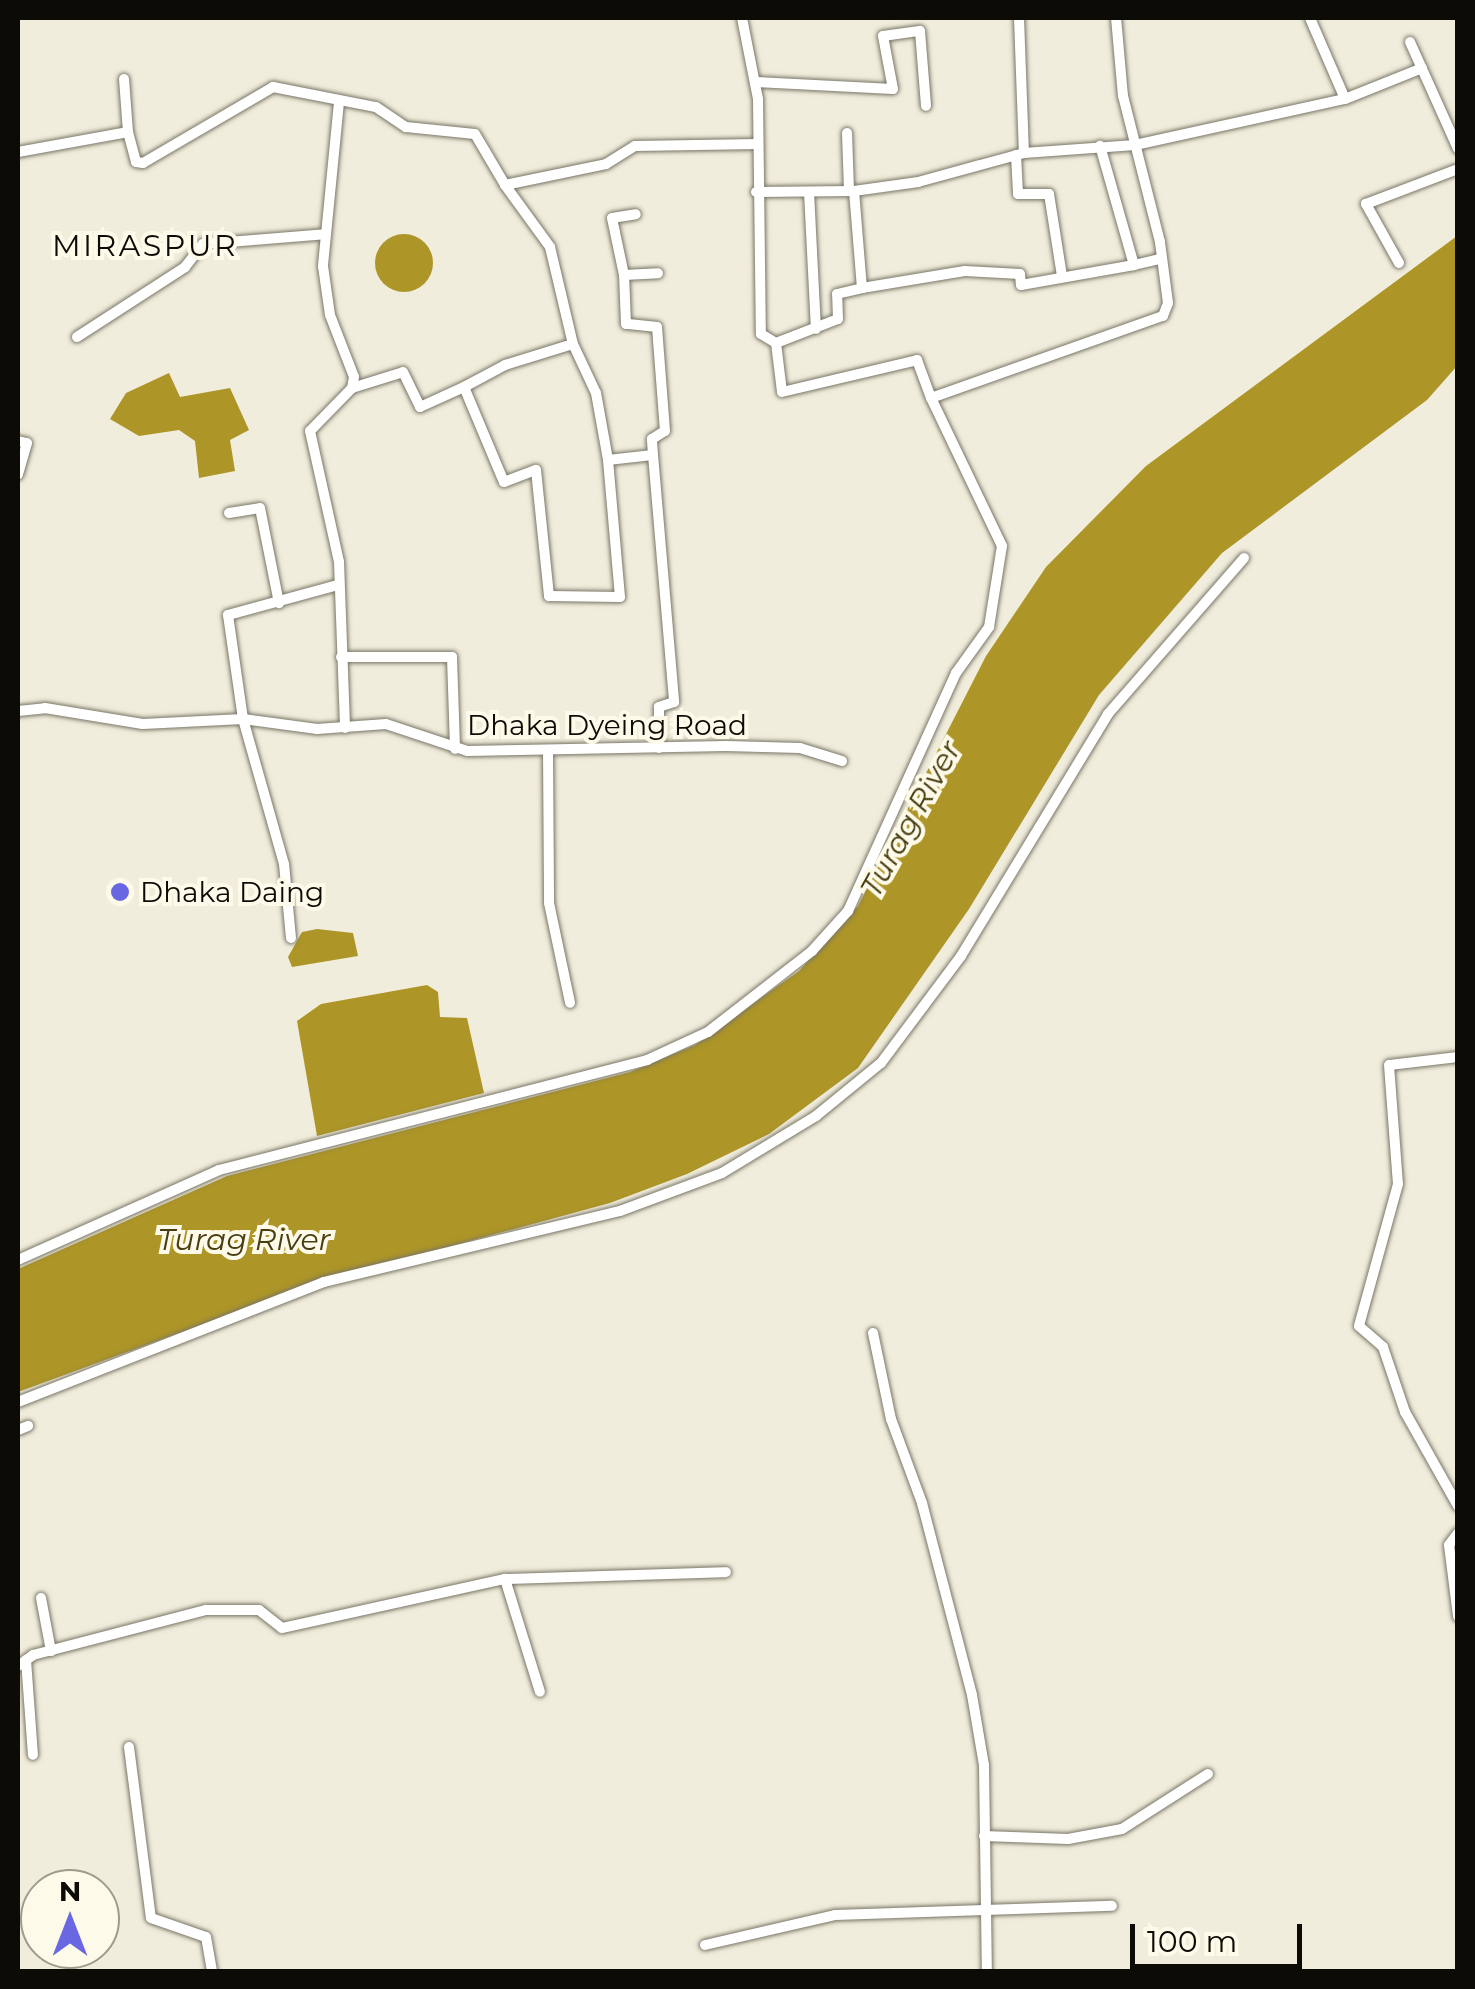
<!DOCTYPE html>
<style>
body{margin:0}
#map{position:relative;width:1475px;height:1989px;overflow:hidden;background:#f1eddc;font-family:Montserrat,sans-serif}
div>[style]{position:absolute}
.water>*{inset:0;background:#ad9527}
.round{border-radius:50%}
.roads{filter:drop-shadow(0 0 2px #797667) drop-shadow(0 0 2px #797667)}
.minor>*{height:10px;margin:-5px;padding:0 5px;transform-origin:5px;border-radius:5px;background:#fff}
.dots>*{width:28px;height:28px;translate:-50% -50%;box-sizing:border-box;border:5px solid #fefae9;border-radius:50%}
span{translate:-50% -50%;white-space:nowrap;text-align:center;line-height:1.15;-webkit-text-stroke:8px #fefae9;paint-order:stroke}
.street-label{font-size:28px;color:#0d0b06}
.poi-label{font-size:28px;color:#0d0b06}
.left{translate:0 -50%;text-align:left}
.neighbourhood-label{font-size:30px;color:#0d0b06;letter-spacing:2.5px}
.water-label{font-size:30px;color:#483e12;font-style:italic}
.frame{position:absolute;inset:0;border:20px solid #0d0b06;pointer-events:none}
.north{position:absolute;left:20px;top:1869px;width:100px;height:100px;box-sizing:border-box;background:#fefae9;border:2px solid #9e9a8e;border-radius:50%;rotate:0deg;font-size:28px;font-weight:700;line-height:40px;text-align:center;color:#0d0b06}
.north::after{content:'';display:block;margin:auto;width:35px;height:45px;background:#6968e2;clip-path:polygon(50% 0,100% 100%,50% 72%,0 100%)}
.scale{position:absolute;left:1130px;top:1924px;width:172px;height:45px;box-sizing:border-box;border:5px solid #0d0b06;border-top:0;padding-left:12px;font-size:30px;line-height:35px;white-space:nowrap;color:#0d0b06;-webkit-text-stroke:8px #fefae9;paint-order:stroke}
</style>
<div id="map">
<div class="water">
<div class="round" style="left:375px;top:234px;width:58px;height:58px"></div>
<div style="clip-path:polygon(1457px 236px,1457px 366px,1427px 400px,1222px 553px,1099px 695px,969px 909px,858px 1068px,769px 1134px,687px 1174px,610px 1203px,315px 1283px,18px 1392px,18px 1269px,227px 1176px,630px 1072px,695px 1045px,799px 971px,858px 906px,986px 656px,1046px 567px,1146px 466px)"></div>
<div style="clip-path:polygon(169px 373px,180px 397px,230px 388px,249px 430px,230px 440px,235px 471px,199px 478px,195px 441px,179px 430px,139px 436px,110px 419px,126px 393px)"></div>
<div style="clip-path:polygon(317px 929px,353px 933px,358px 956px,292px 967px,288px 957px,302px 932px)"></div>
<div style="clip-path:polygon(427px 985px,438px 992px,440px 1017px,467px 1018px,484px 1093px,317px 1136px,297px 1021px,321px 1004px)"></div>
</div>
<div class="roads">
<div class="minor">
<div style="left:742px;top:18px;width:83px;rotate:78.8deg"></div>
<div style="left:758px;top:99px;width:235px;rotate:89.3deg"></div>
<div style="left:761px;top:334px;width:17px;rotate:31deg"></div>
<div style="left:776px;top:343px;width:49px;rotate:83deg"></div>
<div style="left:782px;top:392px;width:139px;rotate:-13.3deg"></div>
<div style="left:917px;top:360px;width:40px;rotate:69.8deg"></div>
<div style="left:931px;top:398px;width:246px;rotate:-19.5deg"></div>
<div style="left:1163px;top:316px;width:14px;rotate:-69deg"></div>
<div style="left:1168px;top:303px;width:62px;rotate:-97.5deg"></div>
<div style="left:1160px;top:242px;width:151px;rotate:-104.2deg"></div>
<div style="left:1123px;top:96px;width:78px;rotate:-95.1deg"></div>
<div style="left:1019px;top:18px;width:135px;rotate:87.9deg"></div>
<div style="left:1310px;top:18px;width:88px;rotate:66.6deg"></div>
<div style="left:1410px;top:42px;width:117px;rotate:65.8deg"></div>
<div style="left:124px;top:79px;width:53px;rotate:85.7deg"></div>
<div style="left:756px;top:82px;width:137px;rotate:2.9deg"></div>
<div style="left:893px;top:89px;width:54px;rotate:-100.7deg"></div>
<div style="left:883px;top:36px;width:37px;rotate:-8deg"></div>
<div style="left:920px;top:31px;width:75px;rotate:85.4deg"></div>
<div style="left:339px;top:102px;width:165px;rotate:95.6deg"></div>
<div style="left:323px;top:266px;width:49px;rotate:81.9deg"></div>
<div style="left:330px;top:315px;width:66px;rotate:68.8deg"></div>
<div style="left:354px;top:377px;width:11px;rotate:100deg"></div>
<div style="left:352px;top:388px;width:60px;rotate:134.3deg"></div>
<div style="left:310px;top:431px;width:134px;rotate:77.5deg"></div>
<div style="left:339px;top:562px;width:166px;rotate:87.9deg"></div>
<div style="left:847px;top:133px;width:58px;rotate:88deg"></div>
<div style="left:18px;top:152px;width:112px;rotate:-10.3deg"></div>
<div style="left:128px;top:132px;width:31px;rotate:75deg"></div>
<div style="left:136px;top:162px;width:7px;rotate:8deg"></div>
<div style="left:143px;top:163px;width:151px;rotate:-30.3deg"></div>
<div style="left:273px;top:87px;width:105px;rotate:11deg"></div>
<div style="left:376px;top:107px;width:36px;rotate:34deg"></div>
<div style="left:406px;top:127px;width:69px;rotate:5.8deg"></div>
<div style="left:475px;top:134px;width:59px;rotate:59.5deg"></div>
<div style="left:505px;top:185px;width:103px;rotate:-11.7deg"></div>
<div style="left:606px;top:164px;width:34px;rotate:-32deg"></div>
<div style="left:635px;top:146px;width:123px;rotate:-0.9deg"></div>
<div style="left:1016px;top:155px;width:39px;rotate:87deg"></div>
<div style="left:1018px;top:194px;width:31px"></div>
<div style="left:1049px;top:194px;width:83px;rotate:81deg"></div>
<div style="left:505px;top:185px;width:77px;rotate:54deg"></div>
<div style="left:550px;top:247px;width:100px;rotate:76.7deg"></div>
<div style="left:854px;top:191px;width:97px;rotate:85.3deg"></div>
<div style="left:756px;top:192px;width:98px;rotate:-0.6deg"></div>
<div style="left:854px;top:191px;width:65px;rotate:-8deg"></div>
<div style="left:918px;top:182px;width:110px;rotate:-15.3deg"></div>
<div style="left:1024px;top:153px;width:111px;rotate:-4.1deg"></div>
<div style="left:1135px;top:145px;width:215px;rotate:-12.4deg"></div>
<div style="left:1345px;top:99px;width:83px;rotate:-21.9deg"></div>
<div style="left:809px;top:192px;width:137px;rotate:87.1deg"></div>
<div style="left:1399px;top:263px;width:68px;rotate:-119.2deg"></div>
<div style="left:1366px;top:204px;width:98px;rotate:-20.8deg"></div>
<div style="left:1134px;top:265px;width:28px;rotate:-13deg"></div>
<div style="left:624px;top:275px;width:58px;rotate:-101.9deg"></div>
<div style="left:612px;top:218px;width:24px;rotate:-9deg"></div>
<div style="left:77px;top:337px;width:129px;rotate:-32.9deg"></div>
<div style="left:185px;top:267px;width:29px;rotate:-52deg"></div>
<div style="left:203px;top:244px;width:123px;rotate:-4.6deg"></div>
<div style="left:776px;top:343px;width:66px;rotate:-21.2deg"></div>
<div style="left:838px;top:319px;width:25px;rotate:-92deg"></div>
<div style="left:837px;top:294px;width:26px;rotate:-13deg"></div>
<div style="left:862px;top:288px;width:104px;rotate:-9.4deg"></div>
<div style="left:965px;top:271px;width:55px;rotate:3.1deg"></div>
<div style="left:1020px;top:274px;width:11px;rotate:85deg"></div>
<div style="left:1021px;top:285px;width:115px;rotate:-10deg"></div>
<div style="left:1134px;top:265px;width:124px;rotate:-105.9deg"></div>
<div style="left:464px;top:387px;width:47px;rotate:-28.2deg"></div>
<div style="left:505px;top:365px;width:71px;rotate:-17.2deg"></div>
<div style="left:573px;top:344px;width:54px;rotate:64.9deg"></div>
<div style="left:596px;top:393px;width:68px;rotate:79.8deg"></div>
<div style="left:352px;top:388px;width:53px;rotate:-17.4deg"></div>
<div style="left:403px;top:372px;width:39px;rotate:64deg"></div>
<div style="left:420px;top:407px;width:48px;rotate:-24.4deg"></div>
<div style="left:464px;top:387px;width:103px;rotate:67.2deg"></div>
<div style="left:504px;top:482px;width:34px;rotate:-21deg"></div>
<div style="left:536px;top:470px;width:127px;rotate:84.1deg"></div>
<div style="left:549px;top:596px;width:71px;rotate:0.8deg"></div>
<div style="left:620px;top:597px;width:138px;rotate:-95deg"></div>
<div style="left:608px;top:460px;width:45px;rotate:-6.3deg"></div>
<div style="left:653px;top:455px;width:248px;rotate:85.1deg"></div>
<div style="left:674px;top:702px;width:16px;rotate:162deg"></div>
<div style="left:659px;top:707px;width:41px;rotate:90deg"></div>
<div style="left:18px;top:441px;width:9px;rotate:13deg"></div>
<div style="left:27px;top:443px;width:33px;rotate:106deg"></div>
<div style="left:653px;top:455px;width:16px;rotate:-94deg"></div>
<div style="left:652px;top:439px;width:15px;rotate:-32deg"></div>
<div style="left:665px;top:431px;width:104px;rotate:-94.4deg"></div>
<div style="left:657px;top:327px;width:31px;rotate:-174deg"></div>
<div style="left:626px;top:324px;width:49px;rotate:-92.3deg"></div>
<div style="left:624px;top:275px;width:34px;rotate:-3deg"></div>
<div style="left:229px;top:513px;width:31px;rotate:-9deg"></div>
<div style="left:260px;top:508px;width:97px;rotate:78.7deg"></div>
<div style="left:341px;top:657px;width:111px"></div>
<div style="left:452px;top:657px;width:92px;rotate:88.1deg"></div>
<div style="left:18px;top:711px;width:27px;rotate:-6deg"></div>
<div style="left:45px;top:708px;width:99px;rotate:9.3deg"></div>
<div style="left:143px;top:724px;width:100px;rotate:-2.9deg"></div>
<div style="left:243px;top:719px;width:75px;rotate:7.7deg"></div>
<div style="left:317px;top:729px;width:69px;rotate:-4.1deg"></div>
<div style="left:386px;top:724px;width:85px;rotate:18.4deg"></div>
<div style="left:467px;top:751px;width:259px;rotate:-1.1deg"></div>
<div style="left:726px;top:746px;width:74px;rotate:1.5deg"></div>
<div style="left:800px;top:748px;width:44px;rotate:17.2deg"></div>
<div style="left:548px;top:750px;width:153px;rotate:89.6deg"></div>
<div style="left:549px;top:903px;width:102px;rotate:78.1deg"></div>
<div style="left:291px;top:938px;width:74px;rotate:-95.4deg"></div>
<div style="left:284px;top:864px;width:151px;rotate:-105.8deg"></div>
<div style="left:243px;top:719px;width:105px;rotate:-98.2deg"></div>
<div style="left:228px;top:615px;width:114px;rotate:-15.3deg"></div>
<div style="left:1458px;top:1057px;width:69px;rotate:173.4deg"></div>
<div style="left:1389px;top:1065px;width:119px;rotate:85.7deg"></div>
<div style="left:1398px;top:1184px;width:147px;rotate:105.4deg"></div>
<div style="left:1359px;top:1326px;width:32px;rotate:41deg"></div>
<div style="left:1383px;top:1347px;width:69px;rotate:71.3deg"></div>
<div style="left:1405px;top:1412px;width:108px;rotate:60.6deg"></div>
<div style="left:18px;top:1260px;width:220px;rotate:-24.1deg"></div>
<div style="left:219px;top:1170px;width:442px;rotate:-14.4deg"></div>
<div style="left:647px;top:1060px;width:67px;rotate:-24.7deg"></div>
<div style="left:708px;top:1032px;width:132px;rotate:-37.9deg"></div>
<div style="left:812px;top:951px;width:54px;rotate:-48deg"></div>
<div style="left:848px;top:911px;width:261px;rotate:-65.6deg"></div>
<div style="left:956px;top:673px;width:57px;rotate:-54.3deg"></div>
<div style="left:989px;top:627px;width:82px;rotate:-80.9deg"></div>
<div style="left:1002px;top:546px;width:164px;rotate:-115.6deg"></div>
<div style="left:873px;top:1333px;width:88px;rotate:78.2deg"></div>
<div style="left:891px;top:1419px;width:90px;rotate:69.7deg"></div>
<div style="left:922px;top:1503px;width:198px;rotate:75.4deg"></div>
<div style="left:972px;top:1695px;width:71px;rotate:80.3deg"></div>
<div style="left:984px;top:1765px;width:207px;rotate:89.2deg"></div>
<div style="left:18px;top:1402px;width:329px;rotate:-21.4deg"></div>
<div style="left:324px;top:1282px;width:304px;rotate:-13.5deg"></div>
<div style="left:620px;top:1211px;width:109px;rotate:-20.4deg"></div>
<div style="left:722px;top:1173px;width:110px;rotate:-31.2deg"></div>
<div style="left:816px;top:1116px;width:84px;rotate:-39.2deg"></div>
<div style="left:881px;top:1063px;width:134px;rotate:-53.2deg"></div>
<div style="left:961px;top:956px;width:283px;rotate:-58.7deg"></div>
<div style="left:1108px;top:714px;width:207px;rotate:-48.9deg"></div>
<div style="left:18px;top:1430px;width:11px;rotate:-22deg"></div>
<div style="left:1458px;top:1533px;width:15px;rotate:127deg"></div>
<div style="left:1449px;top:1545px;width:72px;rotate:82.8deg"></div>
<div style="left:505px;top:1579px;width:118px;rotate:72.8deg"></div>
<div style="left:41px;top:1598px;width:54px;rotate:79.3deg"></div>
<div style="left:26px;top:1660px;width:95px;rotate:85.8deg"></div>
<div style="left:18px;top:1666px;width:19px;rotate:-36deg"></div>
<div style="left:33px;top:1655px;width:179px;rotate:-14.6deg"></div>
<div style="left:206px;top:1610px;width:53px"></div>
<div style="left:259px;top:1610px;width:29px;rotate:38deg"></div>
<div style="left:282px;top:1628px;width:228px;rotate:-12.4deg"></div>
<div style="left:505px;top:1579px;width:221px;rotate:-1.8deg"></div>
<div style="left:129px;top:1747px;width:172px;rotate:82.7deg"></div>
<div style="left:151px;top:1918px;width:58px;rotate:19.1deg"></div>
<div style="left:206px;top:1937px;width:36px;rotate:80deg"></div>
<div style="left:984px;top:1836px;width:84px;rotate:2deg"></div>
<div style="left:1068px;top:1839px;width:55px;rotate:-10.5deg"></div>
<div style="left:1122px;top:1829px;width:102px;rotate:-32.6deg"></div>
<div style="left:705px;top:1945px;width:133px;rotate:-13deg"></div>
<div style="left:835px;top:1915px;width:277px;rotate:-1.9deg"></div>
</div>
</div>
<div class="dots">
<div style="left:120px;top:892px;background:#6968e2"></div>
</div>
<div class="street-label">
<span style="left:607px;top:725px">Dhaka Dyeing Road</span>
</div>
<div class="poi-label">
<span class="left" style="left:140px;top:892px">Dhaka Daing</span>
</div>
<div class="neighbourhood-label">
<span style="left:145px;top:246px">MIRASPUR</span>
</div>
<div class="water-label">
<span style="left:911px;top:819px;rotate:-61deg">Turag River</span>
<span style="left:244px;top:1240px">Turag River</span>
</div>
<div class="frame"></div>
<div class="north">N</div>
<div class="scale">100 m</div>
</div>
